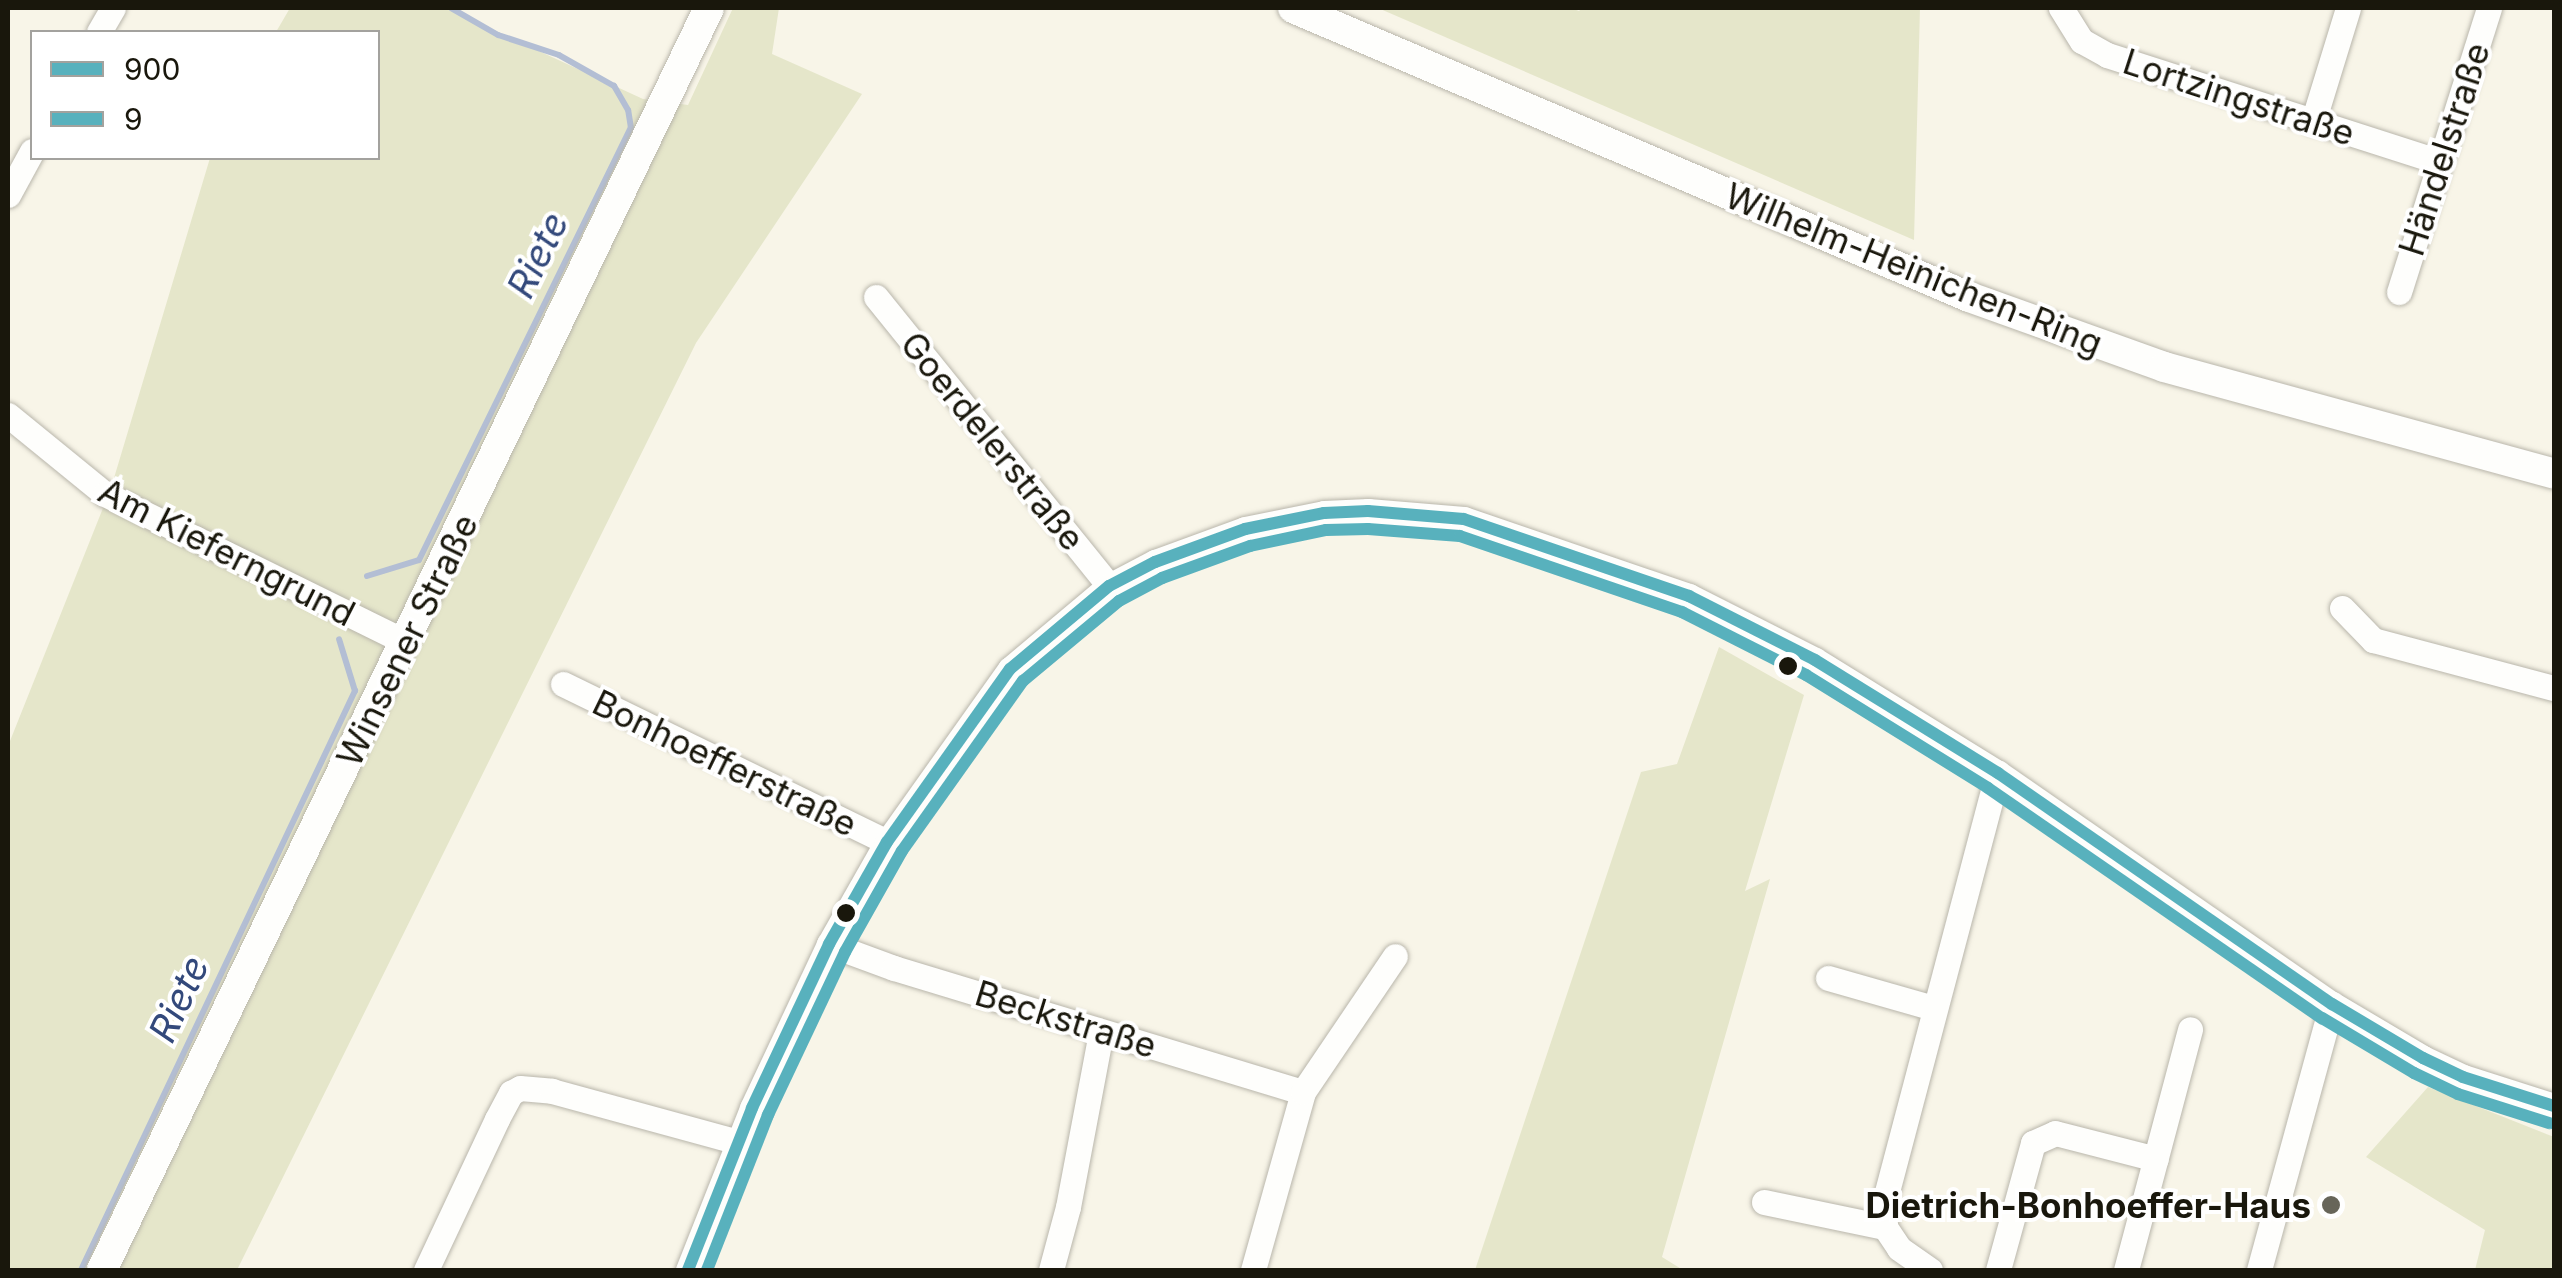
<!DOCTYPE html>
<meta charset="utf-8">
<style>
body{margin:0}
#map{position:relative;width:2562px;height:1278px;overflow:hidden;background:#f8f5e8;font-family:Inter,sans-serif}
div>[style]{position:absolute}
.green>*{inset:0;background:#e5e6ca}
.stream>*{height:6px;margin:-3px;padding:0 3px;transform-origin:3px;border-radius:3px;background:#b3bed4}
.roads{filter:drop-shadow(0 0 2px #b9b6ab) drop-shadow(0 0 2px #b9b6ab)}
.minor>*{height:25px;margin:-12.5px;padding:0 12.5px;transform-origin:12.5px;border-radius:12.5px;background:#fefefc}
.major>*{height:30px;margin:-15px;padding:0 15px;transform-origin:15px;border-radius:15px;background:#fefefc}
.bus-1>*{height:12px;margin:-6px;padding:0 6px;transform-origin:6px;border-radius:6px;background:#58b1bd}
.bus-2>*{height:12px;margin:-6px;padding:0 6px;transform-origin:6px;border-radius:6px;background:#58b1bd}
.dots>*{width:28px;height:28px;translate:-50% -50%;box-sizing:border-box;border:5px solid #fff;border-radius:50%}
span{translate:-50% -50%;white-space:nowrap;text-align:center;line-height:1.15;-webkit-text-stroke:8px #fff;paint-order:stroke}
.street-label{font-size:35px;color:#19170c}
.poi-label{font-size:35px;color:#19170c;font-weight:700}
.right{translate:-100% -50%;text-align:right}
.water-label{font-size:38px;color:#33497b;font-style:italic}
.frame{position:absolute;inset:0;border:10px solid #19170c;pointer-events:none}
.legend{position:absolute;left:30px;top:30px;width:350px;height:130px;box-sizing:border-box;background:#fff;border:2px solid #a3a29e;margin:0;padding:12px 18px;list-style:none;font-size:30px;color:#19170c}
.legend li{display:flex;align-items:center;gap:20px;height:50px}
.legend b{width:50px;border:2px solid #a3a29e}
</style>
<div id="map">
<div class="green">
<div style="clip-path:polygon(290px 8px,446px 8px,643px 99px,688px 105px,733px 8px,779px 8px,772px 54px,862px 94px,696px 343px,237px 1270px,8px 1270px,8px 746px,111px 488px,210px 158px,378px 158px,378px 32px,276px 32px)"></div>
<div style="clip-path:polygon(1378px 8px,1571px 8px,1579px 11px,1582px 8px,1920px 8px,1914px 240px)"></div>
<div style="clip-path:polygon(1719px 647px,1804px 695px,1745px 891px,1770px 879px,1662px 1257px,1683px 1270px,1475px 1270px,1641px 772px,1677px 764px)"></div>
<div style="clip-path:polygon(2428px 1087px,2554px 1137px,2554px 1270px,2475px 1270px,2485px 1230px,2366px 1157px)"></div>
</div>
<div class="stream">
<div style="left:367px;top:576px;width:54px;rotate:-17.1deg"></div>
<div style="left:419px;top:560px;width:481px;rotate:-63.9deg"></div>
<div style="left:631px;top:128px;width:18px;rotate:-99deg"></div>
<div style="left:628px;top:110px;width:28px;rotate:-120deg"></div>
<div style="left:614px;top:86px;width:63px;rotate:-150.6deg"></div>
<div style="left:559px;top:55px;width:64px;rotate:-161.8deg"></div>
<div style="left:498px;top:35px;width:54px;rotate:-150.1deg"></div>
<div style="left:81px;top:1270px;width:641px;rotate:-64.68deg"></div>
<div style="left:355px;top:691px;width:54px;rotate:-107.1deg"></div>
</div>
<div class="roads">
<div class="minor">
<div style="left:2061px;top:8px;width:39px;rotate:58deg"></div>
<div style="left:2082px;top:41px;width:29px;rotate:29deg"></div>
<div style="left:2107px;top:55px;width:347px;rotate:17.8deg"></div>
<div style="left:99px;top:32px;width:28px;rotate:-60deg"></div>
<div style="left:2313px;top:122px;width:119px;rotate:-72.9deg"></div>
<div style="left:8px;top:195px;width:50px;rotate:-61.4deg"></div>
<div style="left:2399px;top:292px;width:298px;rotate:-72.4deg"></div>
<div style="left:876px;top:297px;width:371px;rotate:51.1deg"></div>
<div style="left:8px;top:415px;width:125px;rotate:39.2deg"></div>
<div style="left:105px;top:494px;width:335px;rotate:26.2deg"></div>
<div style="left:2342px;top:608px;width:45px;rotate:45.9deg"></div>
<div style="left:2373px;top:640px;width:187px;rotate:14.9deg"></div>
<div style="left:563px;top:684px;width:360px;rotate:26deg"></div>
<div style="left:829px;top:944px;width:69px;rotate:20.3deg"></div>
<div style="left:894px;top:968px;width:427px;rotate:16.9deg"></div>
<div style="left:1828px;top:978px;width:109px;rotate:15.9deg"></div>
<div style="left:1764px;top:1202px;width:124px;rotate:11.7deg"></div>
<div style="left:426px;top:1270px;width:167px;rotate:-64.8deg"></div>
<div style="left:497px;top:1119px;width:30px;rotate:-62deg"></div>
<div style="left:511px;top:1093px;width:10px;rotate:-29deg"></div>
<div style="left:520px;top:1088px;width:32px;rotate:5deg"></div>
<div style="left:552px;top:1091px;width:193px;rotate:15.3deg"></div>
<div style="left:688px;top:1270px;width:174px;rotate:-68.4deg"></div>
<div style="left:752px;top:1108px;width:181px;rotate:-64.8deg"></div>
<div style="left:829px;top:944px;width:117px;rotate:-60.4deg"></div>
<div style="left:887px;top:842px;width:212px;rotate:-54.6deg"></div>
<div style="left:1010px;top:669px;width:129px;rotate:-40deg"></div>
<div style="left:1109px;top:586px;width:52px;rotate:-27.6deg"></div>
<div style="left:1155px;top:562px;width:96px;rotate:-20.1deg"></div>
<div style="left:1245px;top:529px;width:81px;rotate:-11.4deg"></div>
<div style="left:1324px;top:513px;width:44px;rotate:-2.6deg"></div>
<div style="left:1368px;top:511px;width:96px;rotate:4.8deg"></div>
<div style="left:1464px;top:519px;width:238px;rotate:18.9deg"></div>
<div style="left:1689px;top:596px;width:141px;rotate:26.9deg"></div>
<div style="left:1815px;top:660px;width:215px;rotate:31.7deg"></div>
<div style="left:1998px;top:773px;width:406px;rotate:34.7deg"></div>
<div style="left:2332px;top:1004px;width:106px;rotate:30.7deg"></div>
<div style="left:2423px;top:1058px;width:44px;rotate:25.4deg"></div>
<div style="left:2463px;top:1077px;width:96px;rotate:17.7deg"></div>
<div style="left:1051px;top:1270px;width:65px;rotate:-74.9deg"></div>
<div style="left:1068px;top:1207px;width:178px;rotate:-79.3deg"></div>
<div style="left:1253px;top:1270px;width:185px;rotate:-74.3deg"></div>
<div style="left:1303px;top:1092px;width:164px;rotate:-55.9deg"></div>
<div style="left:1930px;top:1270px;width:38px;rotate:-145deg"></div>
<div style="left:1899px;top:1248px;width:25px;rotate:-124deg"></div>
<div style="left:1885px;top:1227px;width:24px;rotate:-92deg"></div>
<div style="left:1884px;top:1203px;width:445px;rotate:-75.2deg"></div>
<div style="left:1998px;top:1270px;width:132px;rotate:-74.6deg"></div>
<div style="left:2033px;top:1143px;width:24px;rotate:-24deg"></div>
<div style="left:2055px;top:1133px;width:104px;rotate:14.4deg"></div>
<div style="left:2126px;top:1270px;width:249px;rotate:-75.1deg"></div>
<div style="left:2259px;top:1270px;width:276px;rotate:-74.7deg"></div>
</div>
<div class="major">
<div style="left:1293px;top:8px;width:735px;rotate:23.15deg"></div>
<div style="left:1969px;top:297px;width:207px;rotate:19.7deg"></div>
<div style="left:2164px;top:367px;width:404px;rotate:15.3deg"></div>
<div style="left:102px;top:1270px;width:1400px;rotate:-64.31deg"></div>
</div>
</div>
<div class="bus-1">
<div style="left:688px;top:1270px;width:174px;rotate:-68.4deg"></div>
<div style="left:752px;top:1108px;width:181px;rotate:-64.8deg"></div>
<div style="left:829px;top:944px;width:117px;rotate:-60.4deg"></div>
<div style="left:887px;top:842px;width:212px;rotate:-54.6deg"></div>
<div style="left:1010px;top:669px;width:129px;rotate:-40deg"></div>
<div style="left:1109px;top:586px;width:52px;rotate:-27.6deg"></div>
<div style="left:1155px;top:562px;width:96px;rotate:-20.1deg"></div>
<div style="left:1245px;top:529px;width:81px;rotate:-11.4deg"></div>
<div style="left:1324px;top:513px;width:44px;rotate:-2.6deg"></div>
<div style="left:1368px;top:511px;width:96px;rotate:4.8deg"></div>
<div style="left:1464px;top:519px;width:238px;rotate:18.9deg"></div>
<div style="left:1689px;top:596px;width:141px;rotate:26.9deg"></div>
<div style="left:1815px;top:660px;width:215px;rotate:31.7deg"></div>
<div style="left:1998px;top:773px;width:406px;rotate:34.7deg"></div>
<div style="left:2332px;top:1004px;width:106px;rotate:30.7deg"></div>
<div style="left:2423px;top:1058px;width:44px;rotate:25.4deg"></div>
<div style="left:2463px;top:1077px;width:96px;rotate:17.7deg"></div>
</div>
<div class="bus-2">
<div style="left:707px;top:1270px;width:167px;rotate:-68.5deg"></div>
<div style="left:768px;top:1115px;width:180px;rotate:-64.7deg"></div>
<div style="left:845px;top:952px;width:116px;rotate:-60.6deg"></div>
<div style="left:902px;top:851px;width:209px;rotate:-54.6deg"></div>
<div style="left:1023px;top:681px;width:125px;rotate:-39.8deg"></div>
<div style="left:1119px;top:601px;width:49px;rotate:-28.1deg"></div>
<div style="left:1162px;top:578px;width:94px;rotate:-20deg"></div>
<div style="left:1250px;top:546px;width:78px;rotate:-11.9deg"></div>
<div style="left:1326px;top:530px;width:42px;rotate:-1.4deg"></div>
<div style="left:1368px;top:529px;width:92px;rotate:4.4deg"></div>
<div style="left:1460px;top:536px;width:235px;rotate:18.9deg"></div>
<div style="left:1682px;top:612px;width:139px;rotate:26.9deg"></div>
<div style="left:1806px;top:675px;width:214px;rotate:31.8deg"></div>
<div style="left:1988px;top:788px;width:406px;rotate:34.6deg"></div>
<div style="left:2322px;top:1018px;width:107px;rotate:30.9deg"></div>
<div style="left:2414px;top:1073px;width:49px;rotate:25.5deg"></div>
<div style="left:2458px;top:1094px;width:96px;rotate:17.7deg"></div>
</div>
<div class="dots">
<div style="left:1788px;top:666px;background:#19170c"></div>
<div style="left:846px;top:913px;background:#19170c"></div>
<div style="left:2331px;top:1205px;background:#676559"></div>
</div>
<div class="street-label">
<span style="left:2239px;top:97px;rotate:18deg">Lortzingstraße</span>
<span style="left:2444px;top:149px;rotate:-72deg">Händelstraße</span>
<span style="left:1914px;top:269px;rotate:22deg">Wilhelm-Heinichen-Ring</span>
<span style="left:993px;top:441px;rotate:51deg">Goerdelerstraße</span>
<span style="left:227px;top:552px;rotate:27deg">Am Kieferngrund</span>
<span style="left:407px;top:640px;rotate:-64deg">Winsener Straße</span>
<span style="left:725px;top:763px;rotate:26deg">Bonhoefferstraße</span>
<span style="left:1066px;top:1019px;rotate:17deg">Beckstraße</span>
</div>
<div class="poi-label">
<span class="right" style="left:2311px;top:1205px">Dietrich-Bonhoeffer-Haus</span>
</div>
<div class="water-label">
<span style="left:538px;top:255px;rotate:-64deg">Riete</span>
<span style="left:179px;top:999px;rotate:-65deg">Riete</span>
</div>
<div class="frame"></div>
<ul class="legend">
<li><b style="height:12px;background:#58b1bd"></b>900</li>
<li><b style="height:12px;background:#58b1bd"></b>9</li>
</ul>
</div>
